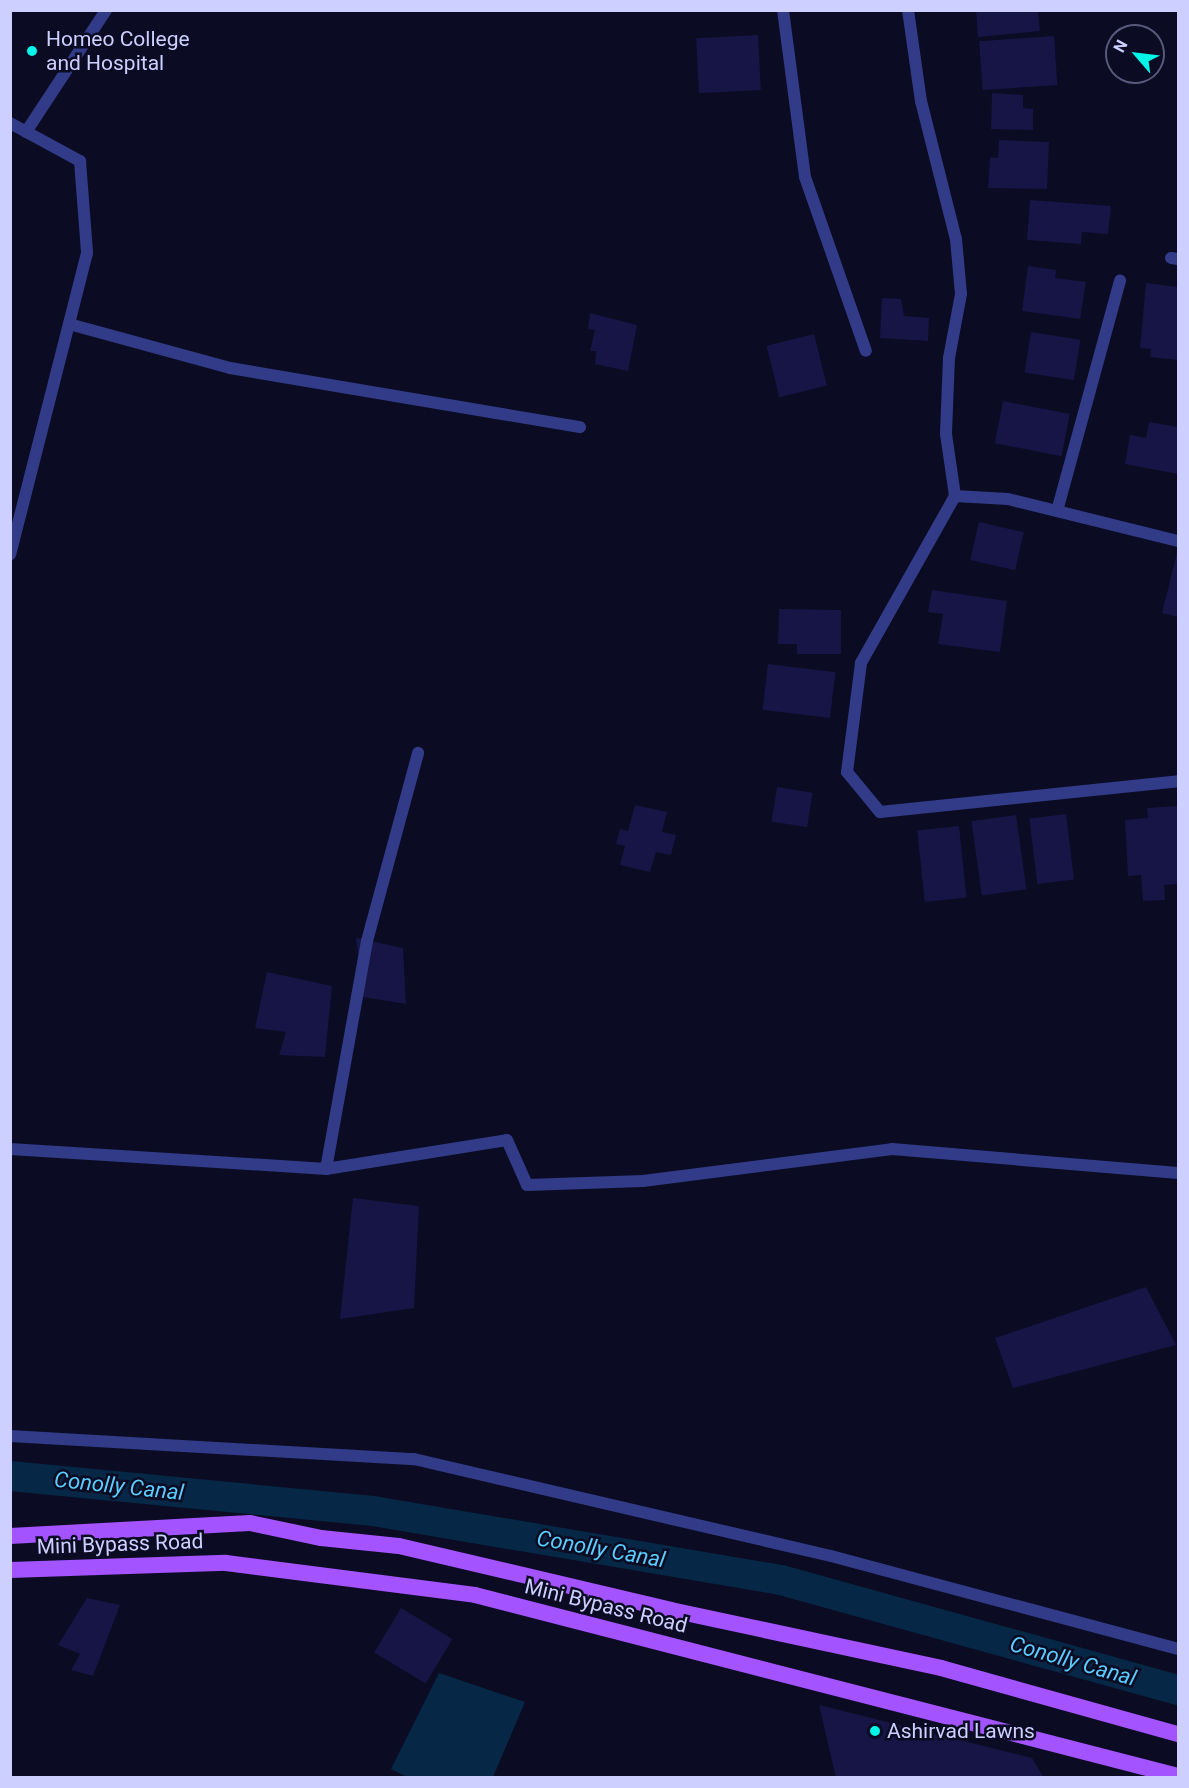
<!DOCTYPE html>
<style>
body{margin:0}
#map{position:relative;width:1189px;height:1788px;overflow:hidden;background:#0b0b23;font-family:Roboto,sans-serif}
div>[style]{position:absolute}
.water>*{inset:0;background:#062846}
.canal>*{height:30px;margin:-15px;padding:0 15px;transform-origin:15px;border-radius:15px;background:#062846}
.building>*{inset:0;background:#171545;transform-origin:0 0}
.minor>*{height:12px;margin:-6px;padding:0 6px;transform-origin:6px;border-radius:6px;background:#313b87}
.primary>*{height:16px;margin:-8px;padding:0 8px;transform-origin:8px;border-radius:8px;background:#a353ff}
.dots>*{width:16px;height:16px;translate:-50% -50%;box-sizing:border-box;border:3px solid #0b0b23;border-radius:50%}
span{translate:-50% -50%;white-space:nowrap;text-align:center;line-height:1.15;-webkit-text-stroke:5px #0b0b23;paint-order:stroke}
.poi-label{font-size:21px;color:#cccfff}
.left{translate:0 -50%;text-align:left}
.street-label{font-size:21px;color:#cccfff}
.water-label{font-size:22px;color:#5acdff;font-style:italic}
.frame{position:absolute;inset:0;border:12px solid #cccfff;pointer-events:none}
.north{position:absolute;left:1105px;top:24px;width:60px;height:60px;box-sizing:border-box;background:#0b0b23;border:2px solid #58597b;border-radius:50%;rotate:298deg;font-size:16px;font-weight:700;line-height:24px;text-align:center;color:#cccfff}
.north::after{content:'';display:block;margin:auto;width:21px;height:27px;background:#00f7e8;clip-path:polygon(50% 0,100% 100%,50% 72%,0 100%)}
</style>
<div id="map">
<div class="water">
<div style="clip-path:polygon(439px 1673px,525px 1702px,493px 1777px,407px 1777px,391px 1769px)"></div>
</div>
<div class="canal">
<div style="left:10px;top:1476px;width:365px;rotate:5.5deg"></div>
<div style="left:373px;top:1511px;width:414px;rotate:9.6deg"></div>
<div style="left:781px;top:1580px;width:412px;rotate:15.5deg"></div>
</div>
<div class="building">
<div style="clip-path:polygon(976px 10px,1038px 10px,1040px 31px,978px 37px)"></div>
<div style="left:758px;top:35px;width:55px;height:62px;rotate:87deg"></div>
<div style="left:1054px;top:36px;width:49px;height:75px;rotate:86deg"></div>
<div style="clip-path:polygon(992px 93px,1023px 95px,1023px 108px,1033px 109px,1033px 130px,991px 129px)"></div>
<div style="clip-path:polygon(999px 140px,1049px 142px,1047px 189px,988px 188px,990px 157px,998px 158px)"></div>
<div style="clip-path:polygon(1030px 200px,1111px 206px,1108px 234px,1082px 232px,1081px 244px,1027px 240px)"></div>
<div style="clip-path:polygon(1028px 266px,1056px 270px,1055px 278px,1086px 282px,1080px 319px,1022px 311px)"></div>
<div style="clip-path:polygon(1146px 283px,1178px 287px,1178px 360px,1150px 357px,1151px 349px,1140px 348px)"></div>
<div style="clip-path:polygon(882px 298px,901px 299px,904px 316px,929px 318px,928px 341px,880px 338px)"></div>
<div style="clip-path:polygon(590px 313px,637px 325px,628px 371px,595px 364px,596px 351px,590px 351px,595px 330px,588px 329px)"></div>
<div style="left:1031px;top:332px;width:50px;height:41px;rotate:9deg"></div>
<div style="left:814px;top:334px;width:53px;height:49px;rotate:76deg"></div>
<div style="left:1003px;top:401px;width:68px;height:43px;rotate:11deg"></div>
<div style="clip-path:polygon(1149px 422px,1178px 427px,1178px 474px,1125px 464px,1130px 435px,1146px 438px)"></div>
<div style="left:979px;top:522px;width:46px;height:39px;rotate:13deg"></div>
<div style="clip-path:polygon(1178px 549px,1178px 617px,1162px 613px)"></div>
<div style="clip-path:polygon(932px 590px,1007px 601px,1000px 652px,938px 644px,943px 614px,928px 612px)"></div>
<div style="clip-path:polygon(779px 609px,841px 610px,841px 654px,797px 654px,797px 644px,778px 644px)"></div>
<div style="left:768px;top:664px;width:68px;height:46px;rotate:7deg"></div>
<div style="left:777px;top:787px;width:36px;height:35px;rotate:9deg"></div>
<div style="clip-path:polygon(635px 805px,667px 812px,662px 832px,676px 835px,671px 855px,656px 852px,650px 872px,620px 865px,625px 846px,616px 844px,620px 829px,628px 831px)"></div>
<div style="clip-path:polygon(1177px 806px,1178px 884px,1164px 885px,1165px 900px,1143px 901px,1141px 875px,1128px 876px,1125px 820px,1148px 818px,1147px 808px)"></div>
<div style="left:1066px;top:814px;width:66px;height:37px;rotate:83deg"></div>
<div style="left:1016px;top:815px;width:75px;height:45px;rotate:82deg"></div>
<div style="left:959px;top:826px;width:72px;height:42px;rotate:84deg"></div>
<div style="clip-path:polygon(356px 938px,403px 948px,406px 1004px,363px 997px)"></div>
<div style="clip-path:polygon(267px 972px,332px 986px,325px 1057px,279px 1055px,286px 1032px,255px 1028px)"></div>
<div style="clip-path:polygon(353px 1198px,419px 1206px,414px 1308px,340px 1319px)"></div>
<div style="clip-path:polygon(1146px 1287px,1176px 1345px,1013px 1388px,995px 1338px)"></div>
<div style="clip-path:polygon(87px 1598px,120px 1605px,93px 1676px,71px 1670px,80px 1654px,58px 1645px)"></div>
<div style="left:401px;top:1608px;width:60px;height:52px;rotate:31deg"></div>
<div style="clip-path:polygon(819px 1705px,1032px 1758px,1044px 1778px,836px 1778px)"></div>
</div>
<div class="minor">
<div style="left:783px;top:10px;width:168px;rotate:82.5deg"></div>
<div style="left:805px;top:177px;width:184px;rotate:70.7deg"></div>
<div style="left:908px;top:10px;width:92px;rotate:81.9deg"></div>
<div style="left:921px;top:101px;width:142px;rotate:75.8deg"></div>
<div style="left:956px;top:239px;width:55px;rotate:84.8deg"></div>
<div style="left:961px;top:294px;width:65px;rotate:100.6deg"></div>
<div style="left:949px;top:358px;width:76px;rotate:92.3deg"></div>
<div style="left:946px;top:434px;width:63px;rotate:81.7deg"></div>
<div style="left:955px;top:496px;width:53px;rotate:3.2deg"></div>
<div style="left:1008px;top:499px;width:175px;rotate:13.9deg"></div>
<div style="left:10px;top:123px;width:80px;rotate:28.5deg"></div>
<div style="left:80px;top:161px;width:92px;rotate:85.6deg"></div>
<div style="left:87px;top:253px;width:311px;rotate:104.3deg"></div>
<div style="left:26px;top:132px;width:146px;rotate:-56.7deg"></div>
<div style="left:1171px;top:258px;width:7px;rotate:8deg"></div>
<div style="left:69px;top:324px;width:167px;rotate:15.3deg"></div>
<div style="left:230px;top:368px;width:355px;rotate:9.6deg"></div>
<div style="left:955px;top:496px;width:192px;rotate:119.4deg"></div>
<div style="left:861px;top:663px;width:110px;rotate:97.3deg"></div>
<div style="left:847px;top:772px;width:52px;rotate:50.5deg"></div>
<div style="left:880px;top:812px;width:300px;rotate:-5.9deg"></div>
<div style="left:1057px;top:511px;width:239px;rotate:-74.7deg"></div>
<div style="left:10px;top:1149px;width:317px;rotate:3.6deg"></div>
<div style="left:326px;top:1169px;width:183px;rotate:-9.1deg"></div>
<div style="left:507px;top:1140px;width:49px;rotate:66deg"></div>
<div style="left:527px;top:1185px;width:116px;rotate:-2deg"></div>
<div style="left:643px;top:1181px;width:251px;rotate:-7.3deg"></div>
<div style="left:892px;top:1149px;width:287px;rotate:4.8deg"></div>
<div style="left:326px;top:1169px;width:232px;rotate:-79.8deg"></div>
<div style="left:367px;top:941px;width:195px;rotate:-74.8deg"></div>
<div style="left:10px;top:1436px;width:405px;rotate:3.3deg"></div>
<div style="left:414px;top:1459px;width:428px;rotate:13.1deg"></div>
<div style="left:831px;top:1556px;width:359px;rotate:15deg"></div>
</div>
<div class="primary">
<div style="left:10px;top:1536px;width:240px;rotate:-3.1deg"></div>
<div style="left:250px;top:1523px;width:73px;rotate:11.9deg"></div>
<div style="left:321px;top:1538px;width:78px;rotate:5.9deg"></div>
<div style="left:399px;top:1546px;width:279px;rotate:13.2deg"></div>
<div style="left:671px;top:1610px;width:276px;rotate:12.1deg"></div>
<div style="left:941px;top:1668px;width:246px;rotate:15.6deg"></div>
<div style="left:10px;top:1570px;width:216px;rotate:-1.9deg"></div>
<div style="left:226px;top:1563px;width:251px;rotate:7.3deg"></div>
<div style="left:475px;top:1595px;width:726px;rotate:14.44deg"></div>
</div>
<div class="dots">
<div style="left:32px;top:51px;background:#00f7e8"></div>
<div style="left:875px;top:1731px;background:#00f7e8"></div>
</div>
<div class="poi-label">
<span class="left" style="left:46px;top:51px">Homeo College<br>and Hospital</span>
<span class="left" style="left:887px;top:1731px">Ashirvad Lawns</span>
</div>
<div class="street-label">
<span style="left:120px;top:1544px;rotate:-2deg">Mini Bypass Road</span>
<span style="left:606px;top:1606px;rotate:14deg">Mini Bypass Road</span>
</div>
<div class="water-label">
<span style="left:119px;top:1486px;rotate:6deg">Conolly Canal</span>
<span style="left:601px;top:1549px;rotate:10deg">Conolly Canal</span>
<span style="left:1073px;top:1661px;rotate:16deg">Conolly Canal</span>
</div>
<div class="frame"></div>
<div class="north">N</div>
</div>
